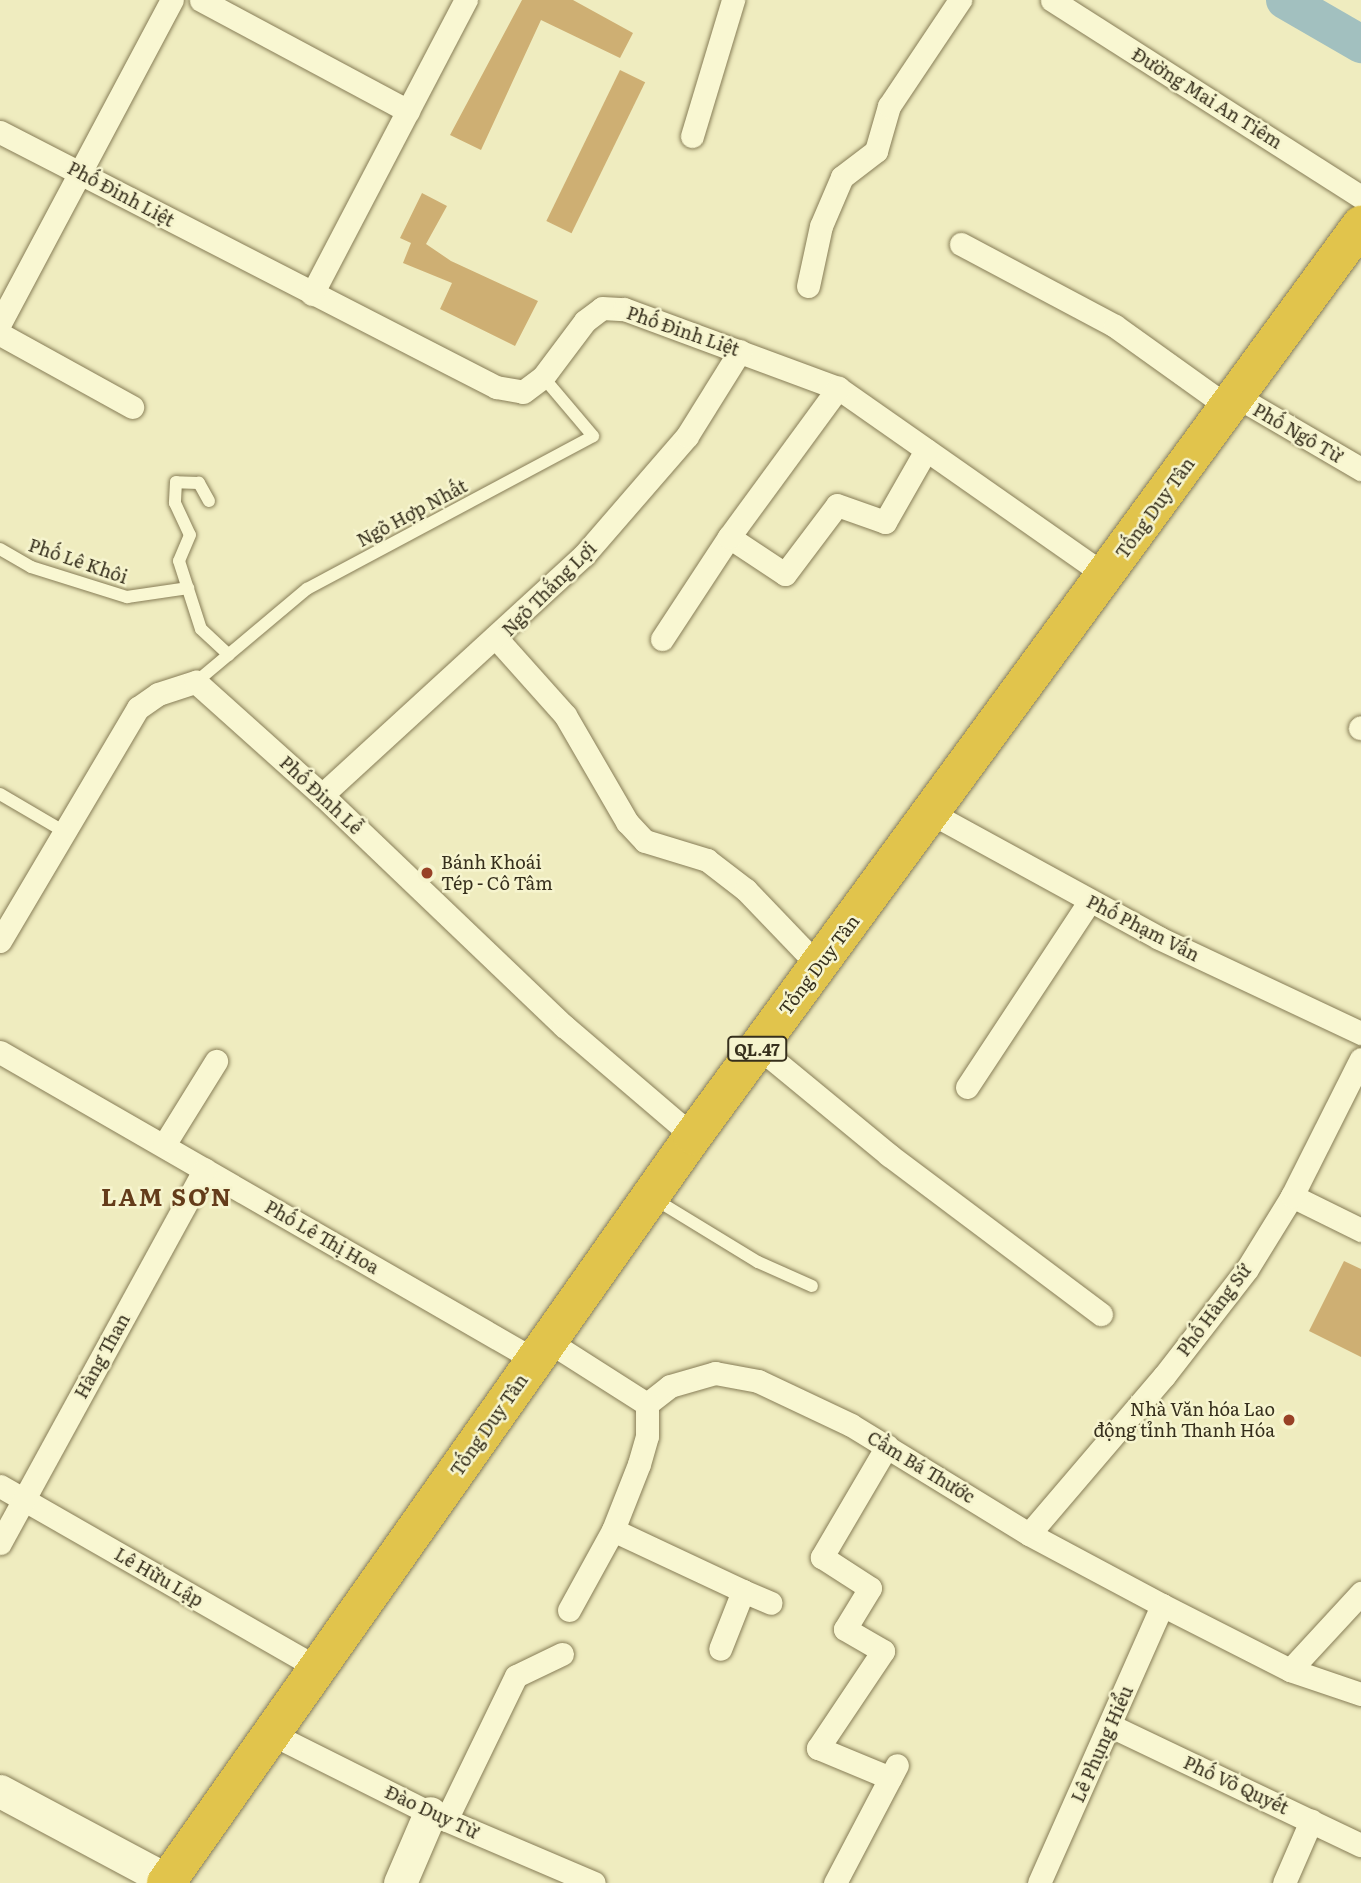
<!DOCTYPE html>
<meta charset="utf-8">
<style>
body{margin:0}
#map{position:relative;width:1361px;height:1883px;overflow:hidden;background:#efecbf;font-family:Literata,serif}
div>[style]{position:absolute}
.river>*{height:38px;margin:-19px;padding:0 19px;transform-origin:19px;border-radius:19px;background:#a2c0bf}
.building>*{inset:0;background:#ceaf73;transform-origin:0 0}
.roads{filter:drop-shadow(0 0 2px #877d57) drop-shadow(0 0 2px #877d57)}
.lane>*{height:12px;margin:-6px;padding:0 6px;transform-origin:6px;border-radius:6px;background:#f9f7d2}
.street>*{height:23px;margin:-11.5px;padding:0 11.5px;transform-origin:11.5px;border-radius:11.5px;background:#f9f7d2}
.secondary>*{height:33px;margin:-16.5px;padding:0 16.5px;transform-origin:16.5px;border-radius:16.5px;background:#f9f7d2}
.highway>*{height:38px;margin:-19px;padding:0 19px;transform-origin:19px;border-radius:19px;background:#e1c44c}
.dots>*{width:19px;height:19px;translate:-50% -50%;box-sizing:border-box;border:4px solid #f6f4ce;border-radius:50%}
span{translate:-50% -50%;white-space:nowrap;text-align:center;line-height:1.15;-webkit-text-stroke:5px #f6f4ce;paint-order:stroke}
.shield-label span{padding:2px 5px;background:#f6f4ce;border:2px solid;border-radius:5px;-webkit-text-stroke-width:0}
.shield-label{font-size:16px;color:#362f1c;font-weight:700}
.street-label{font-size:18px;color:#362f1c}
.poi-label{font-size:18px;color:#362f1c}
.left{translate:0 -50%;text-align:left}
.right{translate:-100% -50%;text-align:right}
.district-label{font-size:24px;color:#643c1a;font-weight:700;letter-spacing:2px}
</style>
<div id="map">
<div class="river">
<div style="left:1285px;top:0;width:88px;rotate:30.1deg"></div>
</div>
<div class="building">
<div style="clip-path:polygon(522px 0,573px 0,633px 33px,620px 58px,541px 20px,481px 150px,450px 135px)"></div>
<div style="left:620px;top:70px;width:28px;height:168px;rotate:26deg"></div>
<div style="clip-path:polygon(422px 193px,447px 206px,426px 244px,451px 261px,538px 301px,515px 346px,440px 309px,452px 283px,403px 263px,411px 243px,400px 238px)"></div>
<div style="clip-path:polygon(1344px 1261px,1361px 1269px,1361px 1357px,1309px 1331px)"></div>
</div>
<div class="roads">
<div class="lane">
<div style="left:209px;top:501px;width:21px;rotate:-119deg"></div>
<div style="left:199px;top:483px;width:23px;rotate:-178deg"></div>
<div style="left:176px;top:482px;width:21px;rotate:93deg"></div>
<div style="left:175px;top:503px;width:35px;rotate:65deg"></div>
<div style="left:190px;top:535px;width:28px;rotate:113deg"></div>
<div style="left:179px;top:561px;width:71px;rotate:72.1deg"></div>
<div style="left:201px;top:629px;width:38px;rotate:43deg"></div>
<div style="left:0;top:549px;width:36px;rotate:30deg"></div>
<div style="left:31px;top:567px;width:101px;rotate:17.4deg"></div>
<div style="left:127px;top:597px;width:62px;rotate:-8.4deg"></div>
<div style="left:196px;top:682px;width:145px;rotate:-40deg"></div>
<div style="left:307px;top:589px;width:324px;rotate:-28.1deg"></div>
<div style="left:593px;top:436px;width:77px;rotate:-130.3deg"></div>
<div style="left:0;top:794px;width:73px;rotate:30.4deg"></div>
<div style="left:653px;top:1198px;width:123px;rotate:31.4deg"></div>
<div style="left:758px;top:1262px;width:59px;rotate:24deg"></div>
</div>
<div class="street">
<div style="left:201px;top:0;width:235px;rotate:28.2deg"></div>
<div style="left:1052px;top:0;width:366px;rotate:32.5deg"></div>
<div style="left:0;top:132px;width:558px;rotate:27.21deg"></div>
<div style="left:496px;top:387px;width:27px;rotate:10deg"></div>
<div style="left:523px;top:392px;width:25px;rotate:-37deg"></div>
<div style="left:543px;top:377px;width:70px;rotate:-53.1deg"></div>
<div style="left:585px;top:321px;width:21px;rotate:-37deg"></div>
<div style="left:602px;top:308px;width:22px;rotate:3deg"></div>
<div style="left:624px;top:309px;width:228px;rotate:20.3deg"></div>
<div style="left:838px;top:388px;width:327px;rotate:35deg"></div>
<div style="left:692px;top:136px;width:142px;rotate:-73.2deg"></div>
<div style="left:961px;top:244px;width:174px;rotate:28deg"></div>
<div style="left:1115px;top:326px;width:139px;rotate:35.6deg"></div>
<div style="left:808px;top:286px;width:61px;rotate:-77.8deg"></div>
<div style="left:821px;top:226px;width:53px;rotate:-66.8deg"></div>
<div style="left:842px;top:177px;width:43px;rotate:-37.4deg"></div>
<div style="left:876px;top:151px;width:47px;rotate:-73.9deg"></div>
<div style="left:889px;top:106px;width:128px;rotate:-56.2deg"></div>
<div style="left:312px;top:294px;width:332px;rotate:-62.4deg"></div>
<div style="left:0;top:323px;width:366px;rotate:-62deg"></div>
<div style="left:0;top:334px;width:151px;rotate:28.9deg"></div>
<div style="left:1236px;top:396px;width:145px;rotate:30.3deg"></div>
<div style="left:729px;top:537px;width:67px;rotate:33.5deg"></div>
<div style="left:785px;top:574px;width:86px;rotate:-53deg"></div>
<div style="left:837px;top:505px;width:51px;rotate:19.5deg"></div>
<div style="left:885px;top:522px;width:83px;rotate:-60.3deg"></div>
<div style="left:497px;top:639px;width:102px;rotate:48.2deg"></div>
<div style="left:565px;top:715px;width:124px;rotate:59.9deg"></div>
<div style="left:627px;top:822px;width:26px;rotate:47deg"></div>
<div style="left:645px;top:841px;width:65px;rotate:17deg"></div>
<div style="left:707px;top:860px;width:49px;rotate:37.6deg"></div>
<div style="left:746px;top:890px;width:105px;rotate:46.2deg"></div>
<div style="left:662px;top:639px;width:122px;rotate:-56.7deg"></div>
<div style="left:729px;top:537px;width:185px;rotate:-53.8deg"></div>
<div style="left:1360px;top:728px;width:1px;rotate:-45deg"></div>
<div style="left:322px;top:795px;width:355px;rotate:-42.5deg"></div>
<div style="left:584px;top:555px;width:157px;rotate:-49.1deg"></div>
<div style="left:687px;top:436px;width:100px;rotate:-58.1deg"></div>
<div style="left:931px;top:813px;width:260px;rotate:28.7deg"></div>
<div style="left:1159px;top:938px;width:223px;rotate:25.2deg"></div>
<div style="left:0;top:941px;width:271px;rotate:-59.4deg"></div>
<div style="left:138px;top:708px;width:24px;rotate:-35deg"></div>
<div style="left:158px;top:694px;width:40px;rotate:-18deg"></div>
<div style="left:196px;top:682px;width:169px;rotate:41.9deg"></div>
<div style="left:322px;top:795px;width:335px;rotate:43.7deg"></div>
<div style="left:564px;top:1026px;width:170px;rotate:40.5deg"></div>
<div style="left:758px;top:1047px;width:170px;rotate:39.5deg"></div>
<div style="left:889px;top:1155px;width:265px;rotate:36.9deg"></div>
<div style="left:0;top:1052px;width:617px;rotate:29.93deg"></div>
<div style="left:967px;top:1087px;width:222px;rotate:-56.6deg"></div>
<div style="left:164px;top:1145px;width:99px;rotate:-58.2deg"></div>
<div style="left:1292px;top:1196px;width:77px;rotate:26.2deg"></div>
<div style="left:548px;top:1341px;width:117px;rotate:32.5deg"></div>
<div style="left:647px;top:1404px;width:29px;rotate:-38deg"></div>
<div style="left:670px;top:1386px;width:47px;rotate:-16.1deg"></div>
<div style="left:715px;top:1373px;width:44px;rotate:10.5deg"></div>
<div style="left:758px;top:1381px;width:103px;rotate:25.3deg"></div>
<div style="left:851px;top:1425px;width:209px;rotate:31.5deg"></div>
<div style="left:1029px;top:1534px;width:151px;rotate:28.1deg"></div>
<div style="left:1162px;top:1605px;width:144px;rotate:26.9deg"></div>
<div style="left:1290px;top:1670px;width:75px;rotate:18.7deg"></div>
<div style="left:887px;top:1446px;width:129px;rotate:120.4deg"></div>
<div style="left:822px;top:1557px;width:57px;rotate:32.9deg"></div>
<div style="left:870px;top:1588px;width:48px;rotate:121.4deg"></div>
<div style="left:845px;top:1629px;width:44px;rotate:30.1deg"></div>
<div style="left:883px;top:1651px;width:117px;rotate:123.8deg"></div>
<div style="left:818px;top:1748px;width:78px;rotate:22.6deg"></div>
<div style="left:0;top:1486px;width:366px;rotate:29.8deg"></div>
<div style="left:613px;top:1530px;width:144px;rotate:25.1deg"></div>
<div style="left:743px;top:1591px;width:62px;rotate:111.6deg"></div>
<div style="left:1029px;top:1534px;width:208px;rotate:-49.5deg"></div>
<div style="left:1164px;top:1376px;width:135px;rotate:-52.2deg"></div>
<div style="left:1247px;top:1269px;width:86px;rotate:-58.3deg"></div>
<div style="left:1292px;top:1196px;width:153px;rotate:-63.3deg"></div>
<div style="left:0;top:1543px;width:426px;rotate:-61.3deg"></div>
<div style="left:743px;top:1591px;width:30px;rotate:23deg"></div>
<div style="left:569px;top:1610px;width:91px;rotate:-61.2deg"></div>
<div style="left:613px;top:1530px;width:71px;rotate:-68.5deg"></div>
<div style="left:639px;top:1464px;width:29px;rotate:-74deg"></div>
<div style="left:647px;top:1436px;width:32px;rotate:-90deg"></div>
<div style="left:1290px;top:1670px;width:105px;rotate:-47.3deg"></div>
<div style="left:1111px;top:1726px;width:277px;rotate:25.5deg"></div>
<div style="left:272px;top:1734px;width:177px;rotate:26.6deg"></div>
<div style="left:430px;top:1813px;width:178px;rotate:23.1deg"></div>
<div style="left:446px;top:1820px;width:160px;rotate:-64.1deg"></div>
<div style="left:516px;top:1676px;width:51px;rotate:-25.6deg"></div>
<div style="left:835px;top:1883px;width:133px;rotate:-62.3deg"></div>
<div style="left:1039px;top:1883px;width:304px;rotate:-66.1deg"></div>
<div style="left:1284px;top:1883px;width:68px;rotate:-66.5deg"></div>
</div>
<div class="secondary">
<div style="left:0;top:1791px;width:195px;rotate:28.1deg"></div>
<div style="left:400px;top:1883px;width:76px;rotate:-66.8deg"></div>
</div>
<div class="highway">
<div style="left:166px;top:1883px;width:914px;rotate:-54.8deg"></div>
<div style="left:693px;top:1136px;width:1130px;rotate:-53.75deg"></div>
</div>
</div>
<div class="dots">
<div style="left:427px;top:873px;background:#984126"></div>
<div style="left:1289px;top:1420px;background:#984126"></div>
</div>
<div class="shield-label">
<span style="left:757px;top:1049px">QL.47</span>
</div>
<div class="street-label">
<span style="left:1207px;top:98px;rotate:32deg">Đường Mai An Tiêm</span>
<span style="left:121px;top:194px;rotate:28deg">Phố Đinh Liệt</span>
<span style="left:683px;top:331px;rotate:19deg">Phố Đinh Liệt</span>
<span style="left:1298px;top:433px;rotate:30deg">Phố Ngô Từ</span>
<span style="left:1155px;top:508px;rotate:-54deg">Tống Duy Tân</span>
<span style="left:412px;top:513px;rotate:-28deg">Ngõ Hợp Nhất</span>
<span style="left:78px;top:561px;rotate:19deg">Phố Lê Khôi</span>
<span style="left:549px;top:589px;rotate:-45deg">Ngõ Thắng Lợi</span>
<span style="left:321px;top:795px;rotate:43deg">Phố Đinh Lễ</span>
<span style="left:1143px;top:928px;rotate:27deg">Phố Phạm Vấn</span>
<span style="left:819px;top:965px;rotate:-53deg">Tống Duy Tân</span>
<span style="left:322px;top:1237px;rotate:30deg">Phố Lê Thị Hoa</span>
<span style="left:1214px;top:1310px;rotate:-53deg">Phố Hàng Sứ</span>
<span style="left:102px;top:1356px;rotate:-61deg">Hàng Than</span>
<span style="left:489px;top:1425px;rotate:-55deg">Tống Duy Tân</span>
<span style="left:921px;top:1467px;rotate:31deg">Cầm Bá Thước</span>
<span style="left:159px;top:1577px;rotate:30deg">Lê Hữu Lập</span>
<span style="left:1102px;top:1744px;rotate:-66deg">Lê Phụng Hiểu</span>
<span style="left:1236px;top:1785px;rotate:25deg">Phố Võ Quyết</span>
<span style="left:432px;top:1812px;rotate:25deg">Đào Duy Từ</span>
</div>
<div class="poi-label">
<span class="left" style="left:441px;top:873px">Bánh Khoái<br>Tép - Cô Tâm</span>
<span class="right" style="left:1275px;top:1420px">Nhà Văn hóa Lao<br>động tỉnh Thanh Hóa</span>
</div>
<div class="district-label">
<span style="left:167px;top:1196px">LAM SƠN</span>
</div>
</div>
